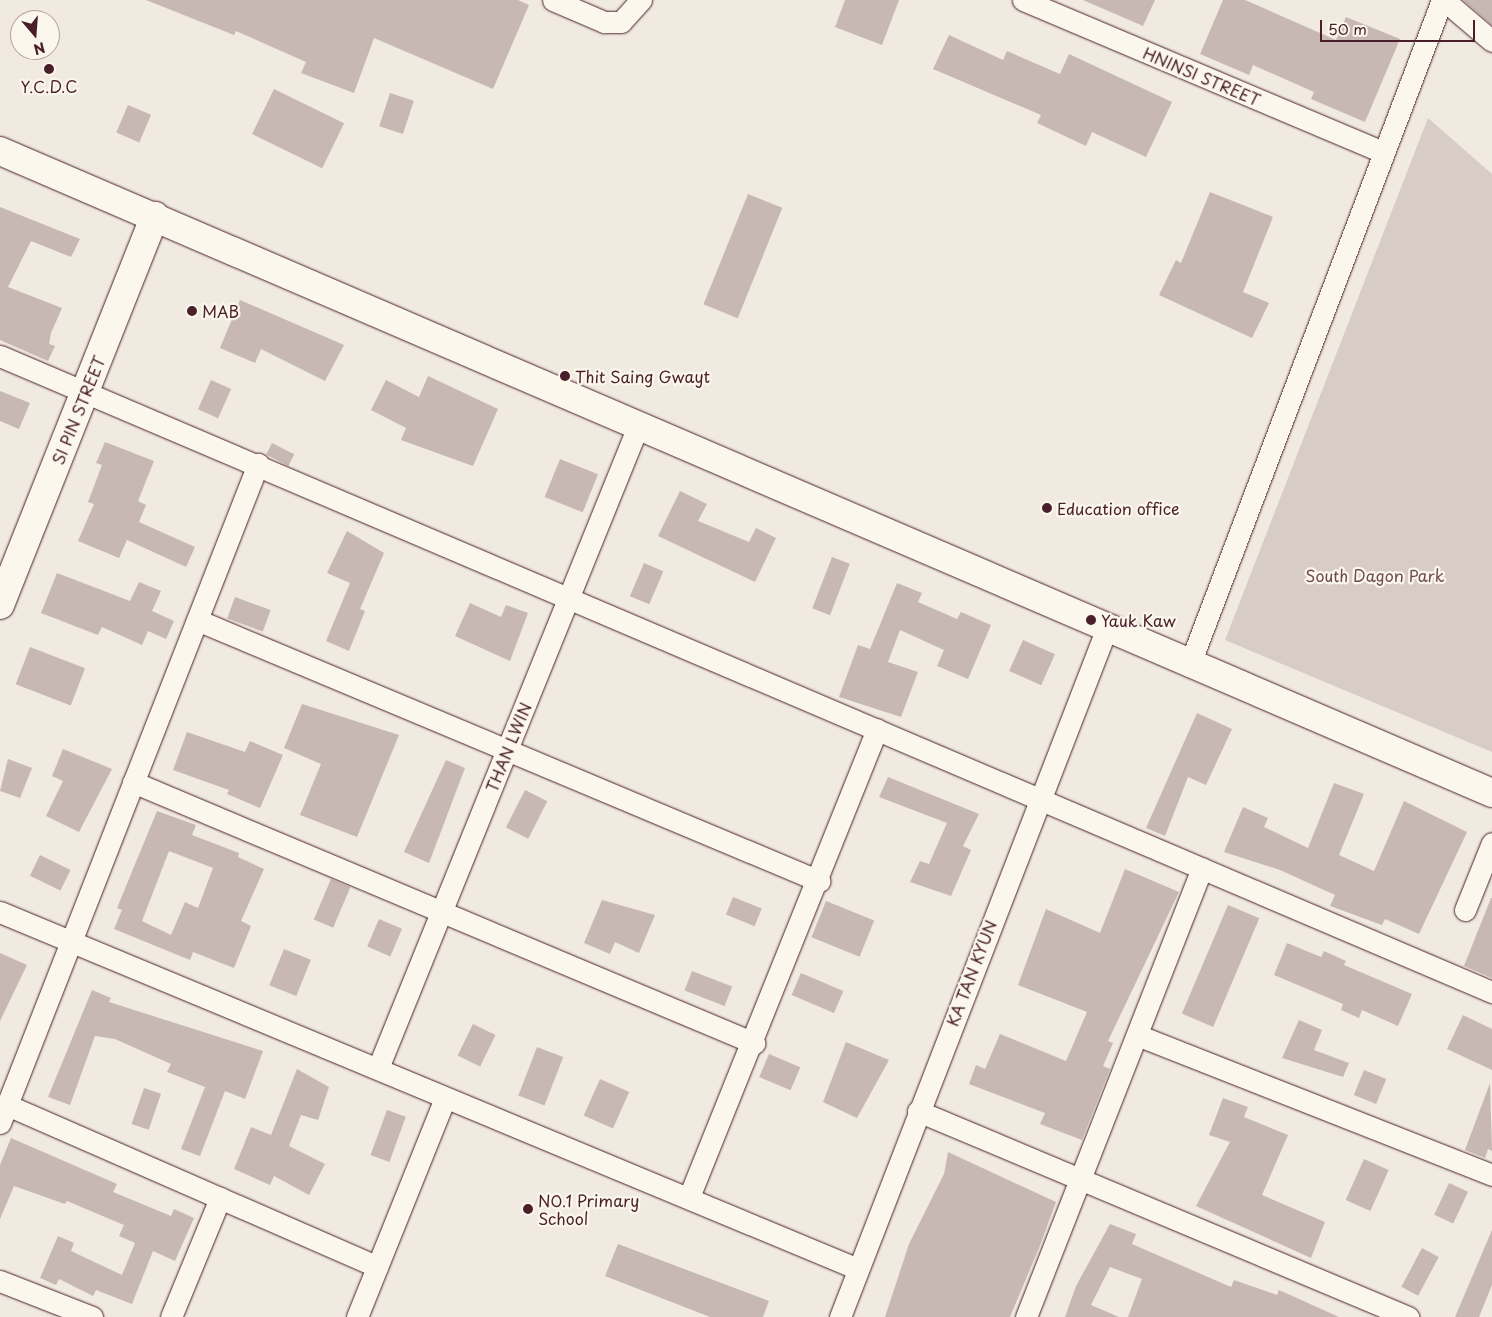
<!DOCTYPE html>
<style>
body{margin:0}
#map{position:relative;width:1492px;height:1317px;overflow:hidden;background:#f0eae0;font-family:"Playpen Sans",sans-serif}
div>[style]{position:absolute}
.green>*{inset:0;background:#d8ccc6}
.building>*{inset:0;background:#c8b8b3;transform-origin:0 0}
.roads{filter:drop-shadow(0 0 1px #4a1f2b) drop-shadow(0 0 1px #4a1f2b)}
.street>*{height:21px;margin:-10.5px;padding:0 10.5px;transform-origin:10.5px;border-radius:10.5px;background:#fbf7ec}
.secondary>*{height:28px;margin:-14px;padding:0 14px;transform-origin:14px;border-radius:14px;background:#fbf7ec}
.dots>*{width:14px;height:14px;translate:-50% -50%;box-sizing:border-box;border:2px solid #fbf7ec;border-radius:50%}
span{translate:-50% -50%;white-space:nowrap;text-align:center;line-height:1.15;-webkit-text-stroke:4.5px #fbf7ec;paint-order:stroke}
.street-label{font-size:16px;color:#4a1f2b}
.poi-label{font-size:16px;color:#4a1f2b}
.left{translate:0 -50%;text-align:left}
.park-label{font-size:16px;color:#6e4a52}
.north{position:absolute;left:10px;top:10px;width:50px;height:50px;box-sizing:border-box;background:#fbf7ec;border:1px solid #b4a19f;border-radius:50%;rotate:162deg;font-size:14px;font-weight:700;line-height:20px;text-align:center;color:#4a1f2b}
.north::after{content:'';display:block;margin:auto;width:18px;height:22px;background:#4a1f2b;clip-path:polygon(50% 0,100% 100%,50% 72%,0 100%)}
.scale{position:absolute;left:1320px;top:20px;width:155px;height:22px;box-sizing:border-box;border:2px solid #4a1f2b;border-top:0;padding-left:6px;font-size:15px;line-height:18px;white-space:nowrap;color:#4a1f2b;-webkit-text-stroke:4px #fbf7ec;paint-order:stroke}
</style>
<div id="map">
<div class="green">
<div style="clip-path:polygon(1428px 118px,1492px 174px,1492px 752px,1225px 640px)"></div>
</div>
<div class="building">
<div style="clip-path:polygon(146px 0,518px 0,529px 5px,493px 89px,374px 38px,354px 93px,301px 73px,306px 62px,236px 31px,234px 35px)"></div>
<div style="clip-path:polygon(845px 0,899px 0,882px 45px,835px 27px)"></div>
<div style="clip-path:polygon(1083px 0,1155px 0,1143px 26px)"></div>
<div style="clip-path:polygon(1223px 0,1245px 0,1336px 40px,1346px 17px,1400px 39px,1365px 122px,1311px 99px,1314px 92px,1253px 65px,1249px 75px,1200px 54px)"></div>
<div style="clip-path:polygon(1463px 0,1492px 0,1492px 25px,1464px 1px)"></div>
<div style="clip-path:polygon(949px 35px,1003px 60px,1007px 51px,1060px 74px,1069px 54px,1172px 102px,1146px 157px,1092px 132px,1086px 146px,1037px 123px,1041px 115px,933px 69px)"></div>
<div style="left:274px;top:89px;width:78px;height:50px;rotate:26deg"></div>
<div style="left:390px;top:93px;width:25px;height:35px;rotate:18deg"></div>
<div style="left:128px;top:105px;width:25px;height:30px;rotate:23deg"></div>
<div style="clip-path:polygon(1210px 192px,1273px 217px,1243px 292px,1269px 303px,1252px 338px,1159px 295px,1176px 260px,1181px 263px)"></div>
<div style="left:748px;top:194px;width:37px;height:119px;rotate:22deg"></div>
<div style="clip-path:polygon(0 207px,80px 239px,71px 257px,31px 241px,8px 287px,62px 308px,51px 333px,49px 344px,55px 346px,48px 361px,0 340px)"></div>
<div style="clip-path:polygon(240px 300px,344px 345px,325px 381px,261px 349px,255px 363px,220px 348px)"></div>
<div style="clip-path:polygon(428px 376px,498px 409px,473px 466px,401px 440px,406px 428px,371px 410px,386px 380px,419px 397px)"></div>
<div style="left:211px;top:380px;width:22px;height:32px;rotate:24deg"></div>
<div style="clip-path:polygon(0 391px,30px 403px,19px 429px,0 421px)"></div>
<div style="clip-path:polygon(105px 442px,154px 461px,138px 501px,146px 505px,139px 522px,195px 547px,186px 567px,127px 540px,119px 558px,78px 541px,94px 504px,88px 502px,102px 465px,96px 463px)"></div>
<div style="left:272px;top:443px;width:25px;height:13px;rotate:27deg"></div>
<div style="left:560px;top:459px;width:41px;height:41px;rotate:22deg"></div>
<div style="clip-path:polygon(680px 491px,707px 504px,698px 521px,749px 542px,756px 528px,776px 538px,755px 582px,658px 536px)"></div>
<div style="clip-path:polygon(347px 531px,384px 553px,360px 609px,365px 611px,349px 651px,326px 641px,350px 583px,327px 573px)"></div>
<div style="left:832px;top:557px;width:19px;height:55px;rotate:21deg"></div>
<div style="left:644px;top:563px;width:21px;height:36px;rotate:23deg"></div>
<div style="clip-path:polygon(57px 573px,130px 601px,139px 582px,161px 591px,152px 611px,174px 621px,166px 639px,148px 631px,142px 645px,102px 627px,98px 635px,41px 613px)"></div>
<div style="clip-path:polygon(897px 583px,922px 593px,918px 602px,957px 619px,961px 612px,991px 625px,968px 679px,937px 666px,944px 650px,900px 630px,888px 662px,918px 672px,901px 717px,839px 697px,858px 645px,870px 649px)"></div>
<div style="left:235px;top:597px;width:38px;height:23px;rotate:20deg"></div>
<div style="clip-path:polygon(470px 603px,501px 617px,506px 605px,528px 613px,510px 661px,455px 636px)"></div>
<div style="left:1023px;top:640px;width:35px;height:34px;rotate:24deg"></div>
<div style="left:30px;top:647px;width:59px;height:40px;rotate:21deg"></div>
<div style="clip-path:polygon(302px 704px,399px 735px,357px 837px,300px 815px,321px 764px,284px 748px)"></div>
<div style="clip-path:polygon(1197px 713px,1232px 729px,1206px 785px,1188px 777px,1165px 836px,1146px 828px)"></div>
<div style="clip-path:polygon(187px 732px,245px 752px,250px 741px,283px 755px,260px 808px,227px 794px,229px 790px,173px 770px)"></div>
<div style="clip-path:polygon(63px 749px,112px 769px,79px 832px,46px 816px,63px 781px,52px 776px)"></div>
<div style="clip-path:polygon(8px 759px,32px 768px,20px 798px,0 791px)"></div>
<div style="clip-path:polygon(446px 760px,465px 768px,429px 863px,404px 852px)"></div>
<div style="clip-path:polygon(888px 777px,979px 814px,963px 846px,971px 850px,951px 896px,910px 882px,920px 861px,929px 864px,947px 823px,879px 797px)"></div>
<div style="clip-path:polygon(1334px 783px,1364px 794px,1339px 855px,1374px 871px,1404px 801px,1467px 832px,1419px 934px,1385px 919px,1382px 925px,1330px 906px,1335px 895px,1280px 870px,1224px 852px,1243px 807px,1268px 818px,1264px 827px,1308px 848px)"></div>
<div style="left:525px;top:790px;width:25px;height:42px;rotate:27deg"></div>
<div style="clip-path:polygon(evenodd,157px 811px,196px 825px,192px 835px,239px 853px,238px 857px,264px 869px,241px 921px,251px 926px,234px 968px,193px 952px,190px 960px,114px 929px,122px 910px,117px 908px,157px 811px,169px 851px,213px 868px,198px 908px,185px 902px,171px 935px,142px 921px,169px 851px)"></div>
<div style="left:40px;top:855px;width:34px;height:23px;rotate:26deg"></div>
<div style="clip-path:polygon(1125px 869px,1179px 892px,1108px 1041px,1113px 1043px,1103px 1066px,1110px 1069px,1082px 1140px,1040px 1124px,1045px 1113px,969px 1084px,976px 1065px,985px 1069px,1000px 1034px,1066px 1061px,1087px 1012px,1018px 985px,1046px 909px,1100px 933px)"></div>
<div style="left:331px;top:879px;width:21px;height:44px;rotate:23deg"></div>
<div style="left:733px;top:897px;width:31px;height:19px;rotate:22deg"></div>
<div style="clip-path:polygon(1491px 898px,1492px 898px,1492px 978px,1464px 966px)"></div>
<div style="clip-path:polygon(602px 900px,655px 915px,639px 953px,615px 942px,610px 954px,584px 943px)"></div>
<div style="left:826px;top:901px;width:52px;height:39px;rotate:22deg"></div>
<div style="left:1228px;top:905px;width:34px;height:118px;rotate:23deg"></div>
<div style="left:379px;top:919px;width:25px;height:30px;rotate:23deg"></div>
<div style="clip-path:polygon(1287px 943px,1321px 957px,1324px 951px,1346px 961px,1344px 965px,1412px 994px,1398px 1026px,1362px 1010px,1359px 1018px,1341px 1010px,1343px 1004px,1274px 975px)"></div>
<div style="left:284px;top:949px;width:29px;height:39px;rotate:22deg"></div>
<div style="clip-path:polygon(0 953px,27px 965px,0 1021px)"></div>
<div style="left:692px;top:971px;width:43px;height:21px;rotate:21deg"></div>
<div style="left:801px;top:973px;width:46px;height:24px;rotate:23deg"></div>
<div style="clip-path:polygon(92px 990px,111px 998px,109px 1002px,263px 1051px,245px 1099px,225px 1091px,200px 1156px,181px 1149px,205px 1087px,167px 1072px,171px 1064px,115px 1039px,95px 1036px,70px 1105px,48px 1097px)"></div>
<div style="clip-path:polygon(1463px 1015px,1492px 1029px,1492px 1070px,1447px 1049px)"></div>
<div style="clip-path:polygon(1299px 1020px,1322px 1030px,1314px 1050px,1349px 1063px,1343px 1077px,1282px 1058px)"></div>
<div style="left:473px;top:1024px;width:25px;height:35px;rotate:26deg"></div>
<div style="clip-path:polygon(846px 1042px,889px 1060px,857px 1118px,823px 1102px)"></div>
<div style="left:537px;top:1047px;width:28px;height:52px;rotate:21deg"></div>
<div style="left:769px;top:1054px;width:34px;height:25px;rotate:23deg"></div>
<div style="clip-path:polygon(297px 1069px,329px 1087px,318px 1120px,301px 1115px,289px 1146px,325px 1164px,309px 1195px,274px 1176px,270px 1185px,234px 1169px,251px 1127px,271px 1135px)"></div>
<div style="left:1364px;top:1070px;width:24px;height:27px;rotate:22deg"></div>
<div style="left:600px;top:1079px;width:32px;height:40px;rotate:24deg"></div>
<div style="clip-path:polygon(1490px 1083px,1492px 1151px,1488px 1149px,1485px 1158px,1465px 1150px)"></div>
<div style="left:144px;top:1088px;width:18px;height:38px;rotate:19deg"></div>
<div style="clip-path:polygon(1223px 1098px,1248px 1107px,1244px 1117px,1288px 1135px,1262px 1195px,1325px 1222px,1311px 1258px,1196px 1206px,1230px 1142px,1209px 1135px)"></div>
<div style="left:387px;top:1110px;width:20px;height:48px;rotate:20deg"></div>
<div style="clip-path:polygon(11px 1138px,117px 1184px,113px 1192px,171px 1216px,174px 1209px,194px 1218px,175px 1261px,153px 1251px,132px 1304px,96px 1290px,93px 1296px,59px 1279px,56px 1285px,40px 1278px,58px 1236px,74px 1243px,71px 1251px,122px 1275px,135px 1243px,119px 1236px,124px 1225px,67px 1201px,65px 1204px,14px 1186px,0 1219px,0 1165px)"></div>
<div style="clip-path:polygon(948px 1152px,1056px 1202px,1039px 1248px,1010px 1317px,885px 1317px,909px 1244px,944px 1174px)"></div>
<div style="left:1364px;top:1159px;width:27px;height:45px;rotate:24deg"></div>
<div style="left:1449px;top:1183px;width:21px;height:35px;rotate:25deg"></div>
<div style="clip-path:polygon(1110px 1224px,1136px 1234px,1132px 1244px,1231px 1287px,1234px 1280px,1277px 1295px,1279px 1290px,1339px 1317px,1128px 1317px,1142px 1279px,1110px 1267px,1091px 1305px,1119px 1317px,1065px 1317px,1076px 1286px)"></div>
<div style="clip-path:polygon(1492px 1230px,1492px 1285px,1479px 1317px,1455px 1317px)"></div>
<div style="clip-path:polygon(618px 1244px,769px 1301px,763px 1317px,710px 1317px,605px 1276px)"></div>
<div style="left:1422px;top:1248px;width:19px;height:44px;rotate:28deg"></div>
</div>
<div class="roads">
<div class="street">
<div style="left:553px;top:0;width:56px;rotate:23.3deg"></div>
<div style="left:604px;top:22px;width:17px"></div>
<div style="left:621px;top:22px;width:30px;rotate:-48deg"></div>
<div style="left:1023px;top:0;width:389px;rotate:22.9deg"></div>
<div style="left:1444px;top:0;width:63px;rotate:40.5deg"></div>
<div style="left:0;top:356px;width:1622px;rotate:23.09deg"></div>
<div style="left:197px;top:620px;width:675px;rotate:22.76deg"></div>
<div style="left:1189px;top:666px;width:712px;rotate:-69.2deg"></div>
<div style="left:133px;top:782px;width:674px;rotate:22.8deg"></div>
<div style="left:1465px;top:910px;width:72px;rotate:-68.1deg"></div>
<div style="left:0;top:912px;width:929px;rotate:22.59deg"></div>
<div style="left:1137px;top:1035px;width:382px;rotate:21.5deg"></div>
<div style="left:378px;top:1068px;width:693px;rotate:-67.95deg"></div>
<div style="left:7px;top:1105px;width:404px;rotate:23.6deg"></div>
<div style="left:918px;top:1111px;width:532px;rotate:22.8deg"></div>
<div style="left:0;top:1123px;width:708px;rotate:-68.62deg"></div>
<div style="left:689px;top:1197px;width:504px;rotate:-68.11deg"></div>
<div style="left:0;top:1281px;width:99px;rotate:21.4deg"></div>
<div style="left:171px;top:1317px;width:129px;rotate:-67.6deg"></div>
<div style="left:357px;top:1317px;width:236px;rotate:-68.1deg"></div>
<div style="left:840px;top:1317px;width:737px;rotate:-68.83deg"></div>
<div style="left:1026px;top:1317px;width:482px;rotate:-68.6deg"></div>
</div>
<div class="secondary">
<div style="left:0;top:151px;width:1624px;rotate:23.28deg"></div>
<div style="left:0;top:605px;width:419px;rotate:-68.3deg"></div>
</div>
</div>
<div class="dots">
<div style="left:49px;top:69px;background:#4a1f2b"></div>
<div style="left:192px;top:311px;background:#4a1f2b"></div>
<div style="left:565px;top:376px;background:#4a1f2b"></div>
<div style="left:1047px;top:508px;background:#4a1f2b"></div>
<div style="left:1091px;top:620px;background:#4a1f2b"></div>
<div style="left:528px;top:1209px;background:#4a1f2b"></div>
</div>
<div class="street-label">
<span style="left:1202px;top:76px;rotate:23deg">HNINSI STREET</span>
<span style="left:78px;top:410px;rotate:-68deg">SI PIN STREET</span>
<span style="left:508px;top:747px;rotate:-68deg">THAN LWIN</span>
<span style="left:971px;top:973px;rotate:-69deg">KA TAN KYUN</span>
</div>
<div class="poi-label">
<span style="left:49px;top:86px">Y.C.D.C</span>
<span class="left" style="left:202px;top:311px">MAB</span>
<span class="left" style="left:575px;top:376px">Thit Saing Gwayt</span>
<span class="left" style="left:1057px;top:508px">Education office</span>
<span class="left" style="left:1101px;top:620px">Yauk Kaw</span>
<span class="left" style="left:538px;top:1209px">N0.1 Primary<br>School</span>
</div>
<div class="park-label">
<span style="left:1375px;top:575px">South Dagon Park</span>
</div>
<div class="north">N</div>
<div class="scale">50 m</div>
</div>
